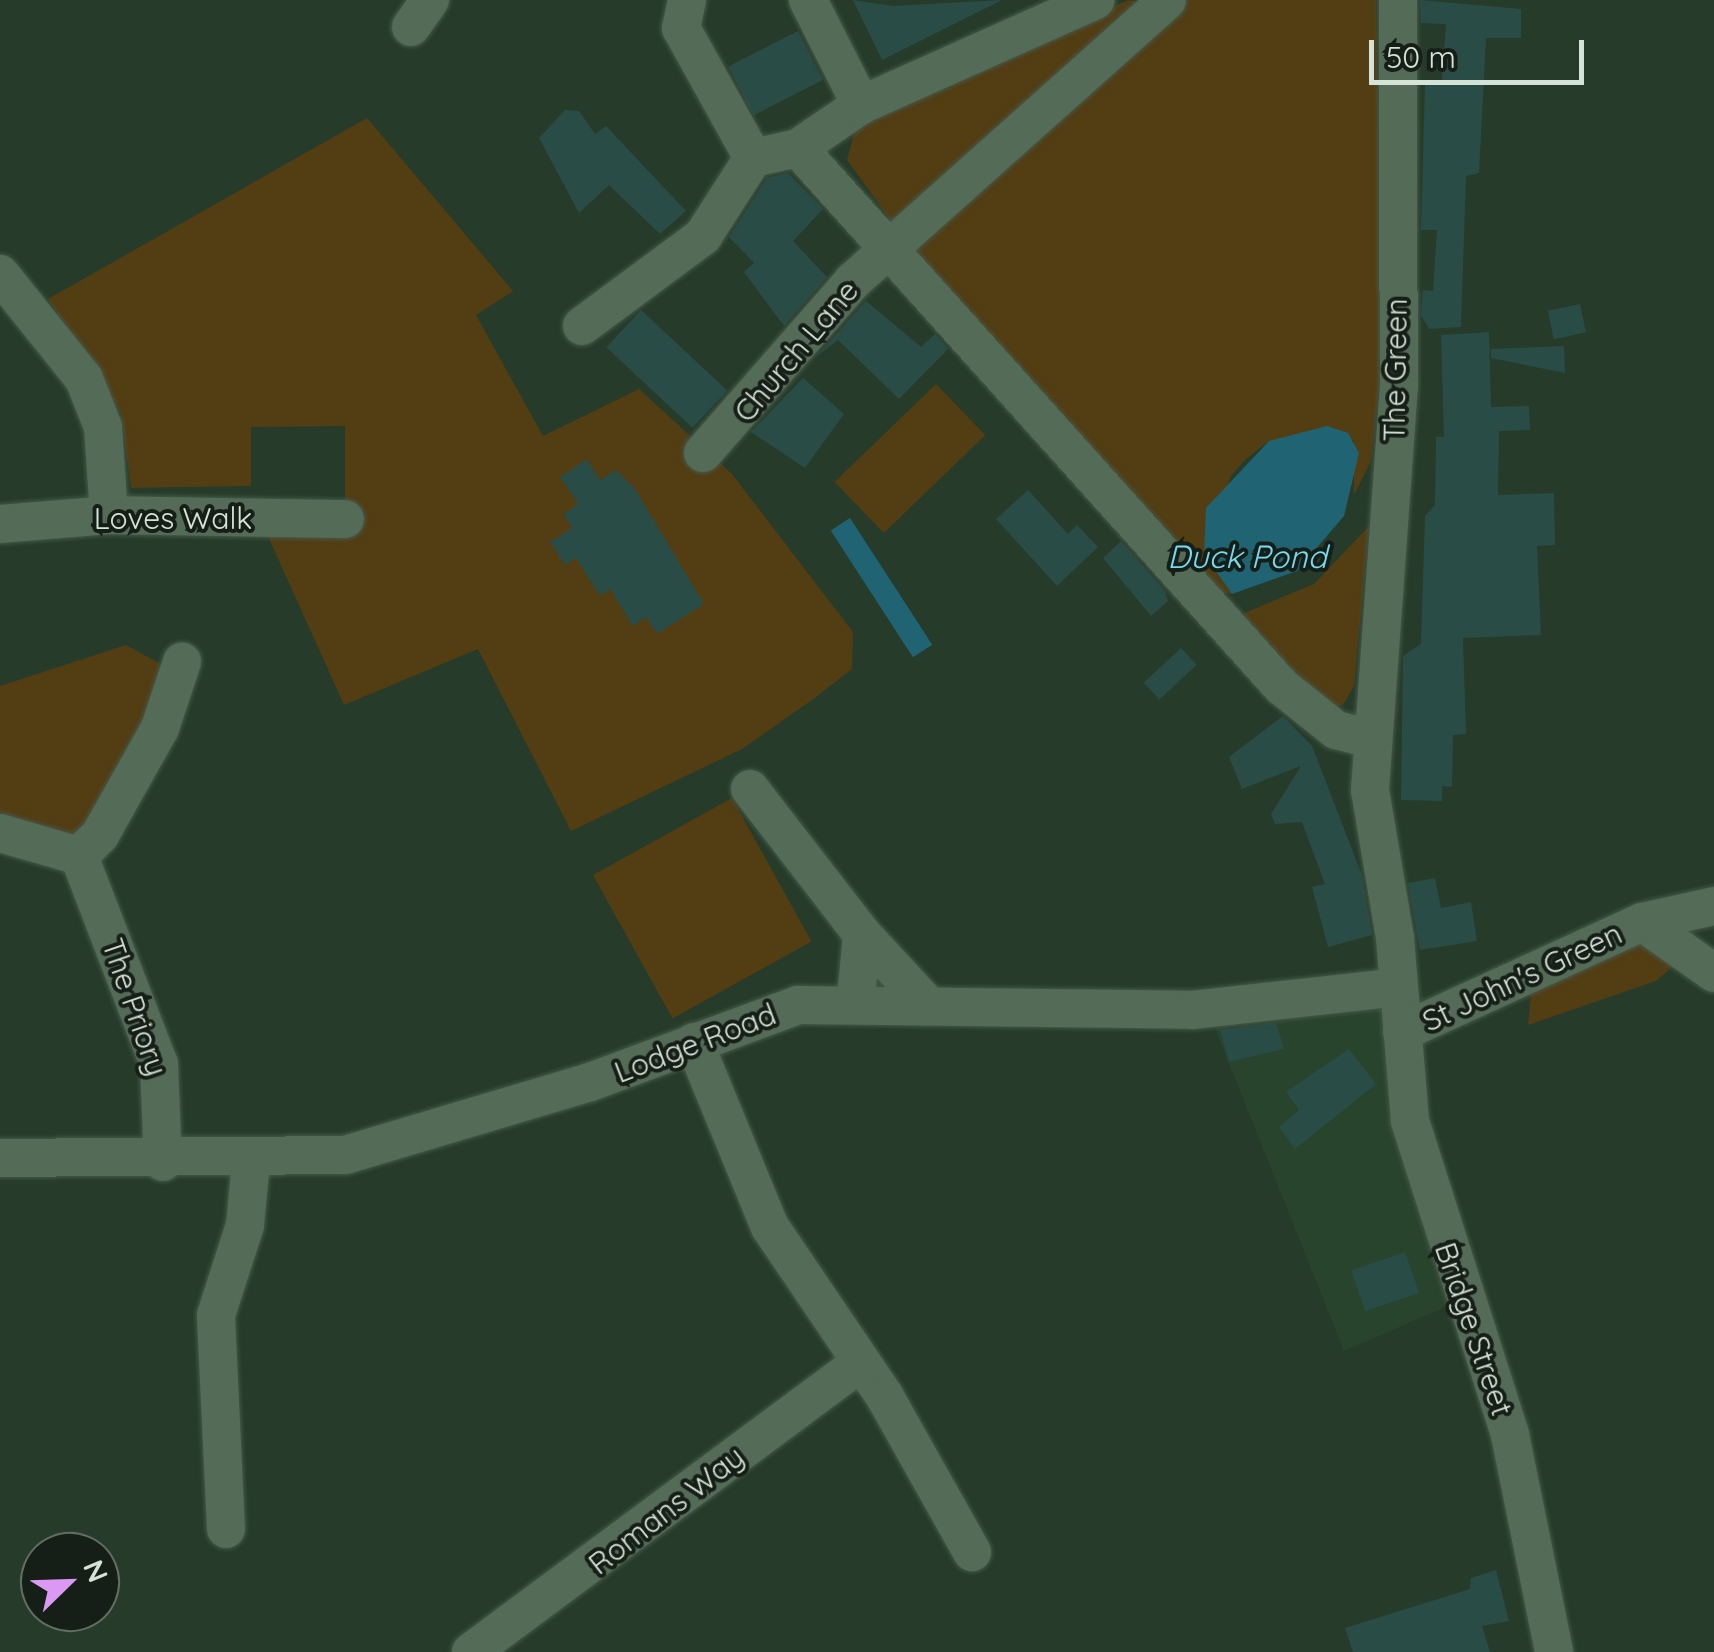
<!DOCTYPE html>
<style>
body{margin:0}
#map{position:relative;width:1714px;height:1652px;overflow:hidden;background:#263b29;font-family:Quicksand,sans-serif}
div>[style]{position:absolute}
.built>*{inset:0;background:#29442d}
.green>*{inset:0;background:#533d13;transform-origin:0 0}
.water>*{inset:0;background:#206473;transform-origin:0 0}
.building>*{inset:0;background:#2a4c46;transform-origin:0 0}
.roads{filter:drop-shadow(0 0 2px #455848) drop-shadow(0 0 2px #455848)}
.minor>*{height:38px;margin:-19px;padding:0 19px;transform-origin:19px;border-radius:19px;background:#546b57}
span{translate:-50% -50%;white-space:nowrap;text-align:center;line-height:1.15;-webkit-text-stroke:8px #161f17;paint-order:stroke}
.street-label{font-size:30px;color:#d5e2d7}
.water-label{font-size:32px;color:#76daf3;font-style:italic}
.north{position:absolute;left:20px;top:1532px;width:100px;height:100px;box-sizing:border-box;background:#161f17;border:2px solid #626d64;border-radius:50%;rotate:67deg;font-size:28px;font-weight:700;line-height:40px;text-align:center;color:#d5e2d7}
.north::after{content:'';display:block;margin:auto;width:35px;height:45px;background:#dc99f4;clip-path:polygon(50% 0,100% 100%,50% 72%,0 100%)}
.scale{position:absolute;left:1369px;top:40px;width:215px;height:45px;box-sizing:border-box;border:5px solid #d5e2d7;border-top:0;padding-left:12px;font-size:30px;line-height:35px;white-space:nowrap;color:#d5e2d7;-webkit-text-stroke:8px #161f17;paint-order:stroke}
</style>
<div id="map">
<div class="built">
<div style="clip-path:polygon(1387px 1002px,1459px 1301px,1344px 1351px,1213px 1023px)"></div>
</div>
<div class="green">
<div style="clip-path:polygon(1128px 0,1179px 8px,1188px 0,1376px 0,1382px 362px,1371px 461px,1354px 495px,1354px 440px,1269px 441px,1245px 460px,1231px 476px,1204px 555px,1232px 594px,1214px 591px,922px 264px,847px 160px,856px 127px)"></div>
<div style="clip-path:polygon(367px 118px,513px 291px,476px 315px,543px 436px,639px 389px,732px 474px,853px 632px,852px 669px,812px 700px,742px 749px,571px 831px,478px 649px,344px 705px,266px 532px,345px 529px,345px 426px,251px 427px,251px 486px,131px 488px,121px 414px,48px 299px)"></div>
<div style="left:936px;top:384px;width:71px;height:141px;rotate:46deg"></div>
<div style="clip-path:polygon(1369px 526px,1354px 686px,1343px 705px,1329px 708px,1237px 616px,1314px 584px)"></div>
<div style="clip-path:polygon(126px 645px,159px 663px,163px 684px,84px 832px,64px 837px,0 818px,0 686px)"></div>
<div style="left:732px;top:798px;width:164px;height:159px;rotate:61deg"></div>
<div style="clip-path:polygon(1653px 937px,1680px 960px,1656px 981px,1528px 1025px,1532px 985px)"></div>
</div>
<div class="water">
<div style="clip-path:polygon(1327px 426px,1348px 433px,1359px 453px,1344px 516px,1297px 571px,1232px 594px,1204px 555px,1206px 508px,1269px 441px)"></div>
<div style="left:850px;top:518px;width:151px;height:23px;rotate:57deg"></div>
</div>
<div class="building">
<div style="clip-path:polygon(853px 0,893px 6px,1002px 0,882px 60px)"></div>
<div style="clip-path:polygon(1420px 0,1521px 9px,1521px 38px,1486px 38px,1479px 173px,1466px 176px,1461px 327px,1429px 329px,1421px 315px,1423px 290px,1433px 291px,1437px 230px,1421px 230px,1425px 80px,1442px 80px,1446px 24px,1421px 23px)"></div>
<div style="left:798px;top:31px;width:55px;height:78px;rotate:63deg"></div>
<div style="clip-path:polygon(565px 110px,579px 111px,595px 134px,606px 126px,686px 211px,660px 234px,609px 185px,579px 213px,539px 138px)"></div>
<div style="clip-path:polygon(788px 173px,823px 209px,793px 241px,827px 277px,784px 326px,744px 272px,754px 263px,729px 237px,767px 178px)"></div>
<div style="clip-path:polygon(866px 301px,921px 347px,935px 334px,948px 349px,899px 399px,838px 340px,817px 356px)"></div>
<div style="left:1580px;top:304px;width:29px;height:33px;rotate:78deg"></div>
<div style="left:641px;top:310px;width:118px;height:51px;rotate:43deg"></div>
<div style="clip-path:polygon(1489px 332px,1491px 407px,1529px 406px,1530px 430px,1499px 431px,1498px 495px,1554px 493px,1555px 545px,1537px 546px,1541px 635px,1463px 638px,1466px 734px,1453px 735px,1452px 787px,1442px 786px,1442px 801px,1401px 800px,1403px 656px,1421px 644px,1425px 516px,1435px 505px,1436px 437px,1444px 437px,1441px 335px)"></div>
<div style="clip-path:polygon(1564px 346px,1565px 373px,1491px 358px,1491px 349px)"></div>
<div style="clip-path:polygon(803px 378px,844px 414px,805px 468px,751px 432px)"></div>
<div style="clip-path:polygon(587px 459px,600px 480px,616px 470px,635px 489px,704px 604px,657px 634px,646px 617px,633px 626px,610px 589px,600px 596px,576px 558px,565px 565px,550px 542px,572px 528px,563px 514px,578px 504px,560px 477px)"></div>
<div style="clip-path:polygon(1028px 490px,1068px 534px,1077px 525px,1098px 547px,1057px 586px,996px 519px)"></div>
<div style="clip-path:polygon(1121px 541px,1165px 591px,1168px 601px,1151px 616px,1103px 558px)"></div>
<div style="left:1181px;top:648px;width:23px;height:51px;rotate:47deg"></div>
<div style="clip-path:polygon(1283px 716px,1312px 746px,1362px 875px,1372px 935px,1328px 947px,1312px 887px,1325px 884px,1302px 822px,1275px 824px,1271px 814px,1301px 766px,1242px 789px,1229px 757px)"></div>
<div style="clip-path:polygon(1435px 878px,1441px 908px,1471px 902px,1477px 941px,1420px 950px,1408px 883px)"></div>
<div style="clip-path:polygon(1276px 1023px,1284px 1049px,1229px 1062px,1220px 1030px)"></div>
<div style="clip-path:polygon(1349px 1049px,1376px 1084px,1295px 1149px,1279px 1127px,1299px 1110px,1286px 1092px)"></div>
<div style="left:1405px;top:1252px;width:43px;height:57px;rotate:71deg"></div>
<div style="clip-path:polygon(1496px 1570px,1509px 1621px,1482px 1626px,1490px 1652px,1353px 1652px,1345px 1628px,1470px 1589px,1471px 1578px)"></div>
</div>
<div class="roads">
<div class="minor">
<div style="left:687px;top:0;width:29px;rotate:102deg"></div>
<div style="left:681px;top:28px;width:149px;rotate:61deg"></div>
<div style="left:753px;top:158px;width:46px;rotate:-12.5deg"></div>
<div style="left:798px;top:148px;width:76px;rotate:-34.3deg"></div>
<div style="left:861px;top:105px;width:257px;rotate:-24.1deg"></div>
<div style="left:808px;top:0;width:118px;rotate:63.2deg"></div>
<div style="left:1398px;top:0;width:385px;rotate:89.9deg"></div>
<div style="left:1399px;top:385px;width:406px;rotate:94.1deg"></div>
<div style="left:1370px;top:790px;width:150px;rotate:80.4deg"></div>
<div style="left:1395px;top:938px;width:184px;rotate:85.3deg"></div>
<div style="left:1410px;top:1121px;width:330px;rotate:72.3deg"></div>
<div style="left:1510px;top:1435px;width:221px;rotate:78.5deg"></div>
<div style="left:411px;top:27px;width:33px;rotate:-55deg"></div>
<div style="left:798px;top:148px;width:723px;rotate:48.08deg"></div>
<div style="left:1281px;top:686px;width:70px;rotate:38.7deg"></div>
<div style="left:1336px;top:730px;width:36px;rotate:14deg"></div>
<div style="left:0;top:274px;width:134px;rotate:51.3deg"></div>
<div style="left:84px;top:379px;width:52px;rotate:68.4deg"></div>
<div style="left:103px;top:427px;width:88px;rotate:86.1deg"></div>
<div style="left:582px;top:326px;width:151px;rotate:-36.6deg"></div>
<div style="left:703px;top:236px;width:93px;rotate:-57.3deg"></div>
<div style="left:703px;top:453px;width:228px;rotate:-48.9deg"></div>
<div style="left:853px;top:281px;width:421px;rotate:-41.8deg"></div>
<div style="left:0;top:524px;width:109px;rotate:-4.7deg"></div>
<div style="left:109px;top:515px;width:236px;rotate:1deg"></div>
<div style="left:750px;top:789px;width:183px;rotate:52.3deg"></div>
<div style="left:862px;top:934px;width:65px;rotate:95.3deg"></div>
<div style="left:0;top:833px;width:82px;rotate:16.2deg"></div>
<div style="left:79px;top:856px;width:30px;rotate:-45deg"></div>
<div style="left:100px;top:835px;width:123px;rotate:-60.7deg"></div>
<div style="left:160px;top:728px;width:70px;rotate:-71.6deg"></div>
<div style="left:79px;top:856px;width:223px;rotate:69deg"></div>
<div style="left:159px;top:1064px;width:98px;rotate:87.7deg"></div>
<div style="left:1642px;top:922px;width:88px;rotate:35.3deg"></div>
<div style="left:862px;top:934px;width:94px;rotate:47.2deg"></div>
<div style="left:1402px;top:1032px;width:264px;rotate:-24.6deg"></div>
<div style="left:1642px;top:922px;width:74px;rotate:-12.5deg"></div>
<div style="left:694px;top:1042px;width:200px;rotate:67.7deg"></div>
<div style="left:770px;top:1227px;width:205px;rotate:55.9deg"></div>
<div style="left:885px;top:1397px;width:178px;rotate:60.7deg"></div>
<div style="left:0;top:1158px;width:345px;rotate:-0.5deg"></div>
<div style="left:345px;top:1155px;width:256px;rotate:-16.6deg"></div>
<div style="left:590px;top:1082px;width:222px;rotate:-20.3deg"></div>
<div style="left:798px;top:1005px;width:394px;rotate:0.7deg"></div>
<div style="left:1192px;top:1010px;width:208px;rotate:-6.3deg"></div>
<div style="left:226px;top:1529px;width:214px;rotate:-92.7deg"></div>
<div style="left:216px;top:1315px;width:95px;rotate:-72.1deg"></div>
<div style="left:245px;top:1225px;width:63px;rotate:-84.6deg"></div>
<div style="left:471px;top:1652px;width:483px;rotate:-36.6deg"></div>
</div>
</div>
<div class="street-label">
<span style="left:796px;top:351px;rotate:-50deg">Church Lane</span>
<span style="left:1395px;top:370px;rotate:-89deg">The Green</span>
<span style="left:173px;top:518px">Loves Walk</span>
<span style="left:1522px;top:977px;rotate:-25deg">St John's Green</span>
<span style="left:135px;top:1007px;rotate:71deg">The Priory</span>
<span style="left:695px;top:1043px;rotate:-21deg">Lodge Road</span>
<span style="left:1474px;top:1329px;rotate:71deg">Bridge Street</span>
<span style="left:666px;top:1510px;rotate:-38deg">Romans Way</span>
</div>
<div class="water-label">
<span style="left:1247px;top:556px">Duck Pond</span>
</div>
<div class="north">N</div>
<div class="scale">50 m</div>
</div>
